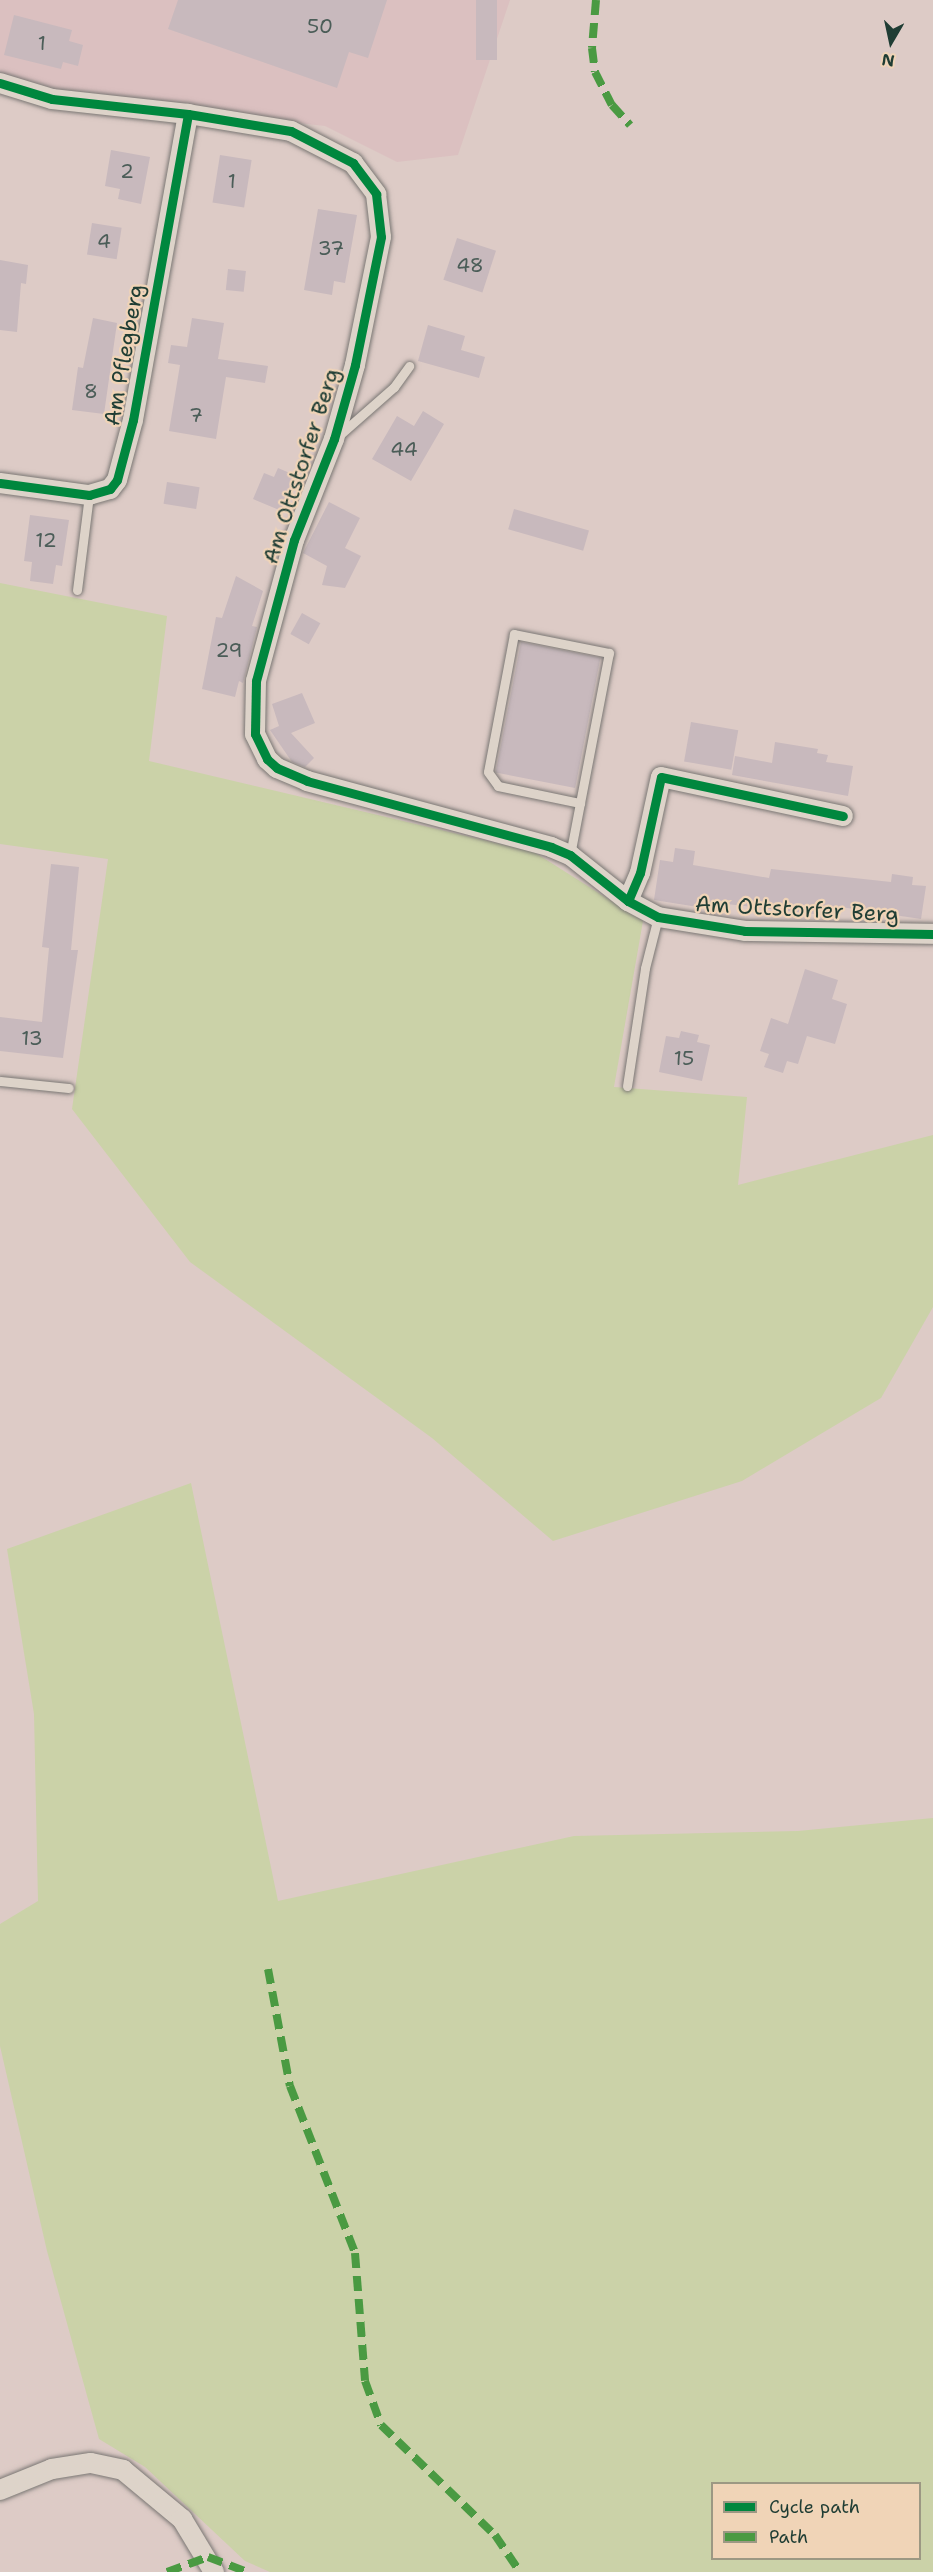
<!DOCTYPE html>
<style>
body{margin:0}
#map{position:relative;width:933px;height:2572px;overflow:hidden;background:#ddcbc6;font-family:"Shantell Sans",sans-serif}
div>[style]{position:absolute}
.built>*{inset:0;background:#dbc0c0}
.green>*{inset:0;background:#cbd2a8}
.building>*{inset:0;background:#c8b9bd;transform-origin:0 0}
.roads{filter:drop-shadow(0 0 2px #7a7774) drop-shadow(0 0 2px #7a7774)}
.service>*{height:9px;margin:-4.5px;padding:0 4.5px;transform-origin:4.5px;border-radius:4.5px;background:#ddd3c9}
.minor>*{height:20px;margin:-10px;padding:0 10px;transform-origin:10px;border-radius:10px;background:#ddd3c9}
.quiet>*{height:8px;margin-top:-4px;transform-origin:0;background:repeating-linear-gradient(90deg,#4a9a42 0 15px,transparent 0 23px)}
.cycleway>*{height:9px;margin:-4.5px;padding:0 4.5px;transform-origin:4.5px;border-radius:4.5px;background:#00873e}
span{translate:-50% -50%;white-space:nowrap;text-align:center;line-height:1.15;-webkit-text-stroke:4.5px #f0d4b7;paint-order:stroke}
.number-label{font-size:20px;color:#4b5d58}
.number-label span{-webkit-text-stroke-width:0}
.street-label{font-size:22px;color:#1f3d34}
.legend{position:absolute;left:711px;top:2482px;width:210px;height:78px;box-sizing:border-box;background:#f0d4b7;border:2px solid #9c9883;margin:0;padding:8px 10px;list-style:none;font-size:18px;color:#1f3d34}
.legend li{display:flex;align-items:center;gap:12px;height:30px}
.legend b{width:30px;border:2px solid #9c9883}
.north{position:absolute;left:861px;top:12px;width:60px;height:60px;-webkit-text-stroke:4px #f0d4b7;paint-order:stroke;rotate:189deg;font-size:16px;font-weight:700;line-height:24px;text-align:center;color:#1f3d34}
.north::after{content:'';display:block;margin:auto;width:21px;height:27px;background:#1f3d34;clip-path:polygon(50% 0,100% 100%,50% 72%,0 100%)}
</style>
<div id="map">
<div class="built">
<div style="clip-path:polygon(0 0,510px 0,458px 155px,397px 162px,325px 126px,0 90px)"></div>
</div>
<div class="green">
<div style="clip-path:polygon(0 583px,167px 616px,149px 761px,534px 852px,643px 921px,614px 1087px,747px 1097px,738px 1185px,933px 1135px,933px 1307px,881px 1398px,742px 1481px,553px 1541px,432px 1438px,190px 1262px,72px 1109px,108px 859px,0 844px)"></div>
<div style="clip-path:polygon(evenodd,191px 1483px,278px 1901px,574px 1836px,798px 1831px,933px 1818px,933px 2572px,270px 2572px,245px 2561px,145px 2467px,99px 2439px,47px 2251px,0 2046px,0 1924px,38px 1901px,34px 1714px,7px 1549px,191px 1483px,712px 2484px,920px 2484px,920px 2558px,712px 2558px,712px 2484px)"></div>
</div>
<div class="building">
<div style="clip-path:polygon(178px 0,387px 0,368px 58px,349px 52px,337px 88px,168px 29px)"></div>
<div style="left:476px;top:0;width:21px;height:60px"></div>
<div style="clip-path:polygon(14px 15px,72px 30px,69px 41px,83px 45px,78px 66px,63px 62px,61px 69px,4px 55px)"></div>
<div style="clip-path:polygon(111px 150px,150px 157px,141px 204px,118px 199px,120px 189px,105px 186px)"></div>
<div style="left:220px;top:155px;width:32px;height:48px;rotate:9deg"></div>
<div style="clip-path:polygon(318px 209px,357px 215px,345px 283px,334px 281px,332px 295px,304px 290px)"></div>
<div style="left:92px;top:223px;width:30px;height:32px;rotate:9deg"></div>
<div style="left:457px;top:238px;width:41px;height:44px;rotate:18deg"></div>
<div style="clip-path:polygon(0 260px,28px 265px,26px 284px,21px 283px,17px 332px,0 330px)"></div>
<div style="left:228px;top:269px;width:18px;height:21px;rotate:6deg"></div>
<div style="clip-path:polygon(93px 318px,117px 323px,104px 414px,72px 410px,78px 367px,83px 368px)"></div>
<div style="clip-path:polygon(192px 318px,224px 323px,218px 359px,268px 366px,265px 383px,226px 377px,216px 439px,169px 431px,180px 365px,168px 363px,171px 345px,187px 347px)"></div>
<div style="clip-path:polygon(428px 325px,465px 336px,461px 350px,485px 357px,479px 378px,418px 361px)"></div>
<div style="clip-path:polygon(423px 411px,444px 424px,411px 481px,372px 459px,397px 416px,414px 426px)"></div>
<div style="clip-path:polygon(278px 468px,299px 477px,284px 512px,253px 499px,264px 473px,274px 477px)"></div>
<div style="left:167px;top:482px;width:33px;height:22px;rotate:9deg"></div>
<div style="clip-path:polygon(329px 502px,360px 518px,345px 548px,361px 556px,345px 588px,322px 585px,327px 566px,303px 553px)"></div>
<div style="left:514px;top:509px;width:78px;height:21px;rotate:16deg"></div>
<div style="clip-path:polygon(30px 515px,69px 520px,62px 566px,56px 565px,53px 584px,30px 581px,32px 562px,24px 561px)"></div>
<div style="clip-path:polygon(236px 576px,263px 591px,252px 626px,257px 627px,243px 683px,239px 681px,235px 697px,202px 689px,216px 617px,222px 618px)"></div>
<div style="left:302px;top:613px;width:21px;height:24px;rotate:29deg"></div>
<div style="left:521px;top:642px;width:81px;height:133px;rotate:11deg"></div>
<div style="clip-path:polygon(302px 693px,315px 723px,291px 733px,314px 758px,305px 767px,292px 762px,270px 730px,279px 726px,272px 704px)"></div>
<div style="left:691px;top:722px;width:48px;height:40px;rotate:10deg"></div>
<div style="clip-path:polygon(775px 742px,818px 749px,817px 753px,828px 755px,826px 762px,853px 766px,848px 796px,732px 775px,735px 756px,772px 763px)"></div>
<div style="clip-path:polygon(675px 848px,695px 851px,693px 865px,769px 878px,771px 869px,891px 882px,892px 874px,913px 877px,912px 885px,926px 886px,921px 919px,841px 907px,839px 917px,718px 903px,717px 910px,654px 900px,660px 860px,673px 862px)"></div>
<div style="clip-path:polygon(51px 864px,79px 867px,71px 950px,78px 950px,63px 1058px,0 1051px,0 1017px,42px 1022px,49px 948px,42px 947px)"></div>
<div style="clip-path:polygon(805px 969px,838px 980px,832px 999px,847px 1004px,835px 1044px,807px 1036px,798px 1064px,787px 1061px,783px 1073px,764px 1067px,769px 1054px,760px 1051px,771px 1018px,788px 1024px)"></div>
<div style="clip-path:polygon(681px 1031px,699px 1035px,697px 1042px,710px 1045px,702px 1081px,659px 1072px,666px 1036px,679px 1038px)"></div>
</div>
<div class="roads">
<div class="service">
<div style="left:336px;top:438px;width:77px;rotate:-41.3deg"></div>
<div style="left:394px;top:387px;width:26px;rotate:-54deg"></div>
<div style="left:77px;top:590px;width:96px;rotate:-82.8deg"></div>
<div style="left:570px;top:855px;width:53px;rotate:-79.1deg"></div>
<div style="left:580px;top:803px;width:153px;rotate:-79.1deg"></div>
<div style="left:609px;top:653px;width:97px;rotate:-168.7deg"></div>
<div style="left:514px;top:634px;width:140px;rotate:100.7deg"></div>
<div style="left:488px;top:772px;width:17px;rotate:54deg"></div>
<div style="left:498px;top:786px;width:84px;rotate:11.7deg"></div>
<div style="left:0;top:1081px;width:69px;rotate:5.8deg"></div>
<div style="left:627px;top:1086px;width:119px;rotate:-81.3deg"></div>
<div style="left:645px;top:968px;width:53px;rotate:-75.7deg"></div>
</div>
<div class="minor">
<div style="left:0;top:83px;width:54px;rotate:17.1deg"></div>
<div style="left:52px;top:99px;width:137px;rotate:6.3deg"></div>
<div style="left:188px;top:114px;width:104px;rotate:9.4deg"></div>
<div style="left:291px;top:131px;width:70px;rotate:27.3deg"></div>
<div style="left:353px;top:163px;width:39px;rotate:53deg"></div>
<div style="left:376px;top:194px;width:43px;rotate:83.4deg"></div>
<div style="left:381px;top:237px;width:131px;rotate:101.5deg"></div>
<div style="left:355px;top:365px;width:77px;rotate:105.8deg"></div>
<div style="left:334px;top:439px;width:109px;rotate:111.6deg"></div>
<div style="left:294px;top:540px;width:146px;rotate:105.1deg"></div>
<div style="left:256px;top:681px;width:53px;rotate:91.1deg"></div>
<div style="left:255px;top:734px;width:28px;rotate:64deg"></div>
<div style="left:267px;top:759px;width:13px;rotate:42deg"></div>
<div style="left:277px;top:768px;width:33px;rotate:23deg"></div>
<div style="left:307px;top:781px;width:253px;rotate:15.1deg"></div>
<div style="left:551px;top:847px;width:21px;rotate:23deg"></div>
<div style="left:570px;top:855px;width:74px;rotate:38.4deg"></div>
<div style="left:628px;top:901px;width:34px;rotate:28deg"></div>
<div style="left:658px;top:917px;width:88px;rotate:9.1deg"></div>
<div style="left:745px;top:931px;width:188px;rotate:0.9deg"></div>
<div style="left:0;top:483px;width:90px;rotate:7.7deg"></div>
<div style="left:89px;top:495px;width:22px;rotate:-16deg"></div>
<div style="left:110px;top:489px;width:11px;rotate:-52deg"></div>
<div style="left:117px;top:480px;width:62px;rotate:-75.1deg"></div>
<div style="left:133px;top:420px;width:311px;rotate:-79.8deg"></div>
<div style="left:628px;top:901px;width:30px;rotate:-67deg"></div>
<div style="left:640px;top:873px;width:98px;rotate:-77.7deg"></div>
<div style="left:661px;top:777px;width:186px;rotate:12.1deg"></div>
<div style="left:0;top:2490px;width:56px;rotate:-22deg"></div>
<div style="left:52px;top:2469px;width:39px;rotate:-9deg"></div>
<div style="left:91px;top:2463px;width:33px;rotate:12deg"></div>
<div style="left:123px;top:2470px;width:77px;rotate:39.7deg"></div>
<div style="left:182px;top:2519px;width:62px;rotate:58.9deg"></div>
</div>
</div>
<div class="quiet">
<div style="left:596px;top:0;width:48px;rotate:94.8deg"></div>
<div style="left:592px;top:48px;width:24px;rotate:83deg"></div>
<div style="left:595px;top:72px;width:37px;rotate:63deg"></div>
<div style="left:612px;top:105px;width:27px;rotate:48deg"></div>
<div style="left:268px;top:1969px;width:119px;rotate:79.4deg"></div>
<div style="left:290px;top:2086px;width:179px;rotate:68.7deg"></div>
<div style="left:355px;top:2253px;width:128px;rotate:85.5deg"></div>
<div style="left:365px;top:2381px;width:47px;rotate:70deg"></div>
<div style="left:381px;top:2425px;width:158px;rotate:44deg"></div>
<div style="left:495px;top:2535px;width:45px;rotate:56deg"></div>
<div style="left:167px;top:2572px;width:44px;rotate:-20.1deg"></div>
<div style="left:208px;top:2557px;width:42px;rotate:21deg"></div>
</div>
<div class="cycleway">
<div style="left:0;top:83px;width:54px;rotate:17.1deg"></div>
<div style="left:52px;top:99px;width:137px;rotate:6.3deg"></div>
<div style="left:188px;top:114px;width:104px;rotate:9.4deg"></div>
<div style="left:291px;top:131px;width:70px;rotate:27.3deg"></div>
<div style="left:353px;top:163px;width:39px;rotate:53deg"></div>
<div style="left:376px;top:194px;width:43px;rotate:83.4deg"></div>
<div style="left:381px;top:237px;width:131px;rotate:101.5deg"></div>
<div style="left:355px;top:365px;width:77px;rotate:105.8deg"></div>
<div style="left:334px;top:439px;width:109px;rotate:111.6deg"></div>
<div style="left:294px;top:540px;width:146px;rotate:105.1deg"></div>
<div style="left:256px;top:681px;width:53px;rotate:91.1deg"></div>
<div style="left:255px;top:734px;width:28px;rotate:64deg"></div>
<div style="left:267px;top:759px;width:13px;rotate:42deg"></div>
<div style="left:277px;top:768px;width:33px;rotate:23deg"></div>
<div style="left:307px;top:781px;width:253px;rotate:15.1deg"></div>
<div style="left:551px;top:847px;width:21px;rotate:23deg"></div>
<div style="left:570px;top:855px;width:74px;rotate:38.4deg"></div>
<div style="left:628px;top:901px;width:34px;rotate:28deg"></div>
<div style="left:658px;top:917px;width:88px;rotate:9.1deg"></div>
<div style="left:745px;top:931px;width:188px;rotate:0.9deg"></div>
<div style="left:0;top:483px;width:90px;rotate:7.7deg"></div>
<div style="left:89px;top:495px;width:22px;rotate:-16deg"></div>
<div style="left:110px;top:489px;width:11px;rotate:-52deg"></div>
<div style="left:117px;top:480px;width:62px;rotate:-75.1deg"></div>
<div style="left:133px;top:420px;width:311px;rotate:-79.8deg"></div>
<div style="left:628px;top:901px;width:30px;rotate:-67deg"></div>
<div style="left:640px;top:873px;width:98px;rotate:-77.7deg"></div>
<div style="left:661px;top:777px;width:186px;rotate:12.1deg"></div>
</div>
<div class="number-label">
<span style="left:320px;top:26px">50</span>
<span style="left:42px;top:43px">1</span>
<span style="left:127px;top:171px">2</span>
<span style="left:232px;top:181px">1</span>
<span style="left:104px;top:241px">4</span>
<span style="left:331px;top:248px">37</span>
<span style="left:470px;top:265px">48</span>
<span style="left:91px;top:391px">8</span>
<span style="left:196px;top:415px">7</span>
<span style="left:404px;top:449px">44</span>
<span style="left:46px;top:540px">12</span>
<span style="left:229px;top:650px">29</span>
<span style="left:32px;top:1038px">13</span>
<span style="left:684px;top:1058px">15</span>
</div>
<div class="street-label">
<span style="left:124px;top:355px;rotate:-80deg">Am Pflegberg</span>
<span style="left:301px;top:466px;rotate:-72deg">Am Ottstorfer Berg</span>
<span style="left:797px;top:909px;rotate:3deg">Am Ottstorfer Berg</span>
</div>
<ul class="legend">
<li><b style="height:8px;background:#00873e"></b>Cycle path</li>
<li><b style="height:8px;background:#4a9a42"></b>Path</li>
</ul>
<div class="north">N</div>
</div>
